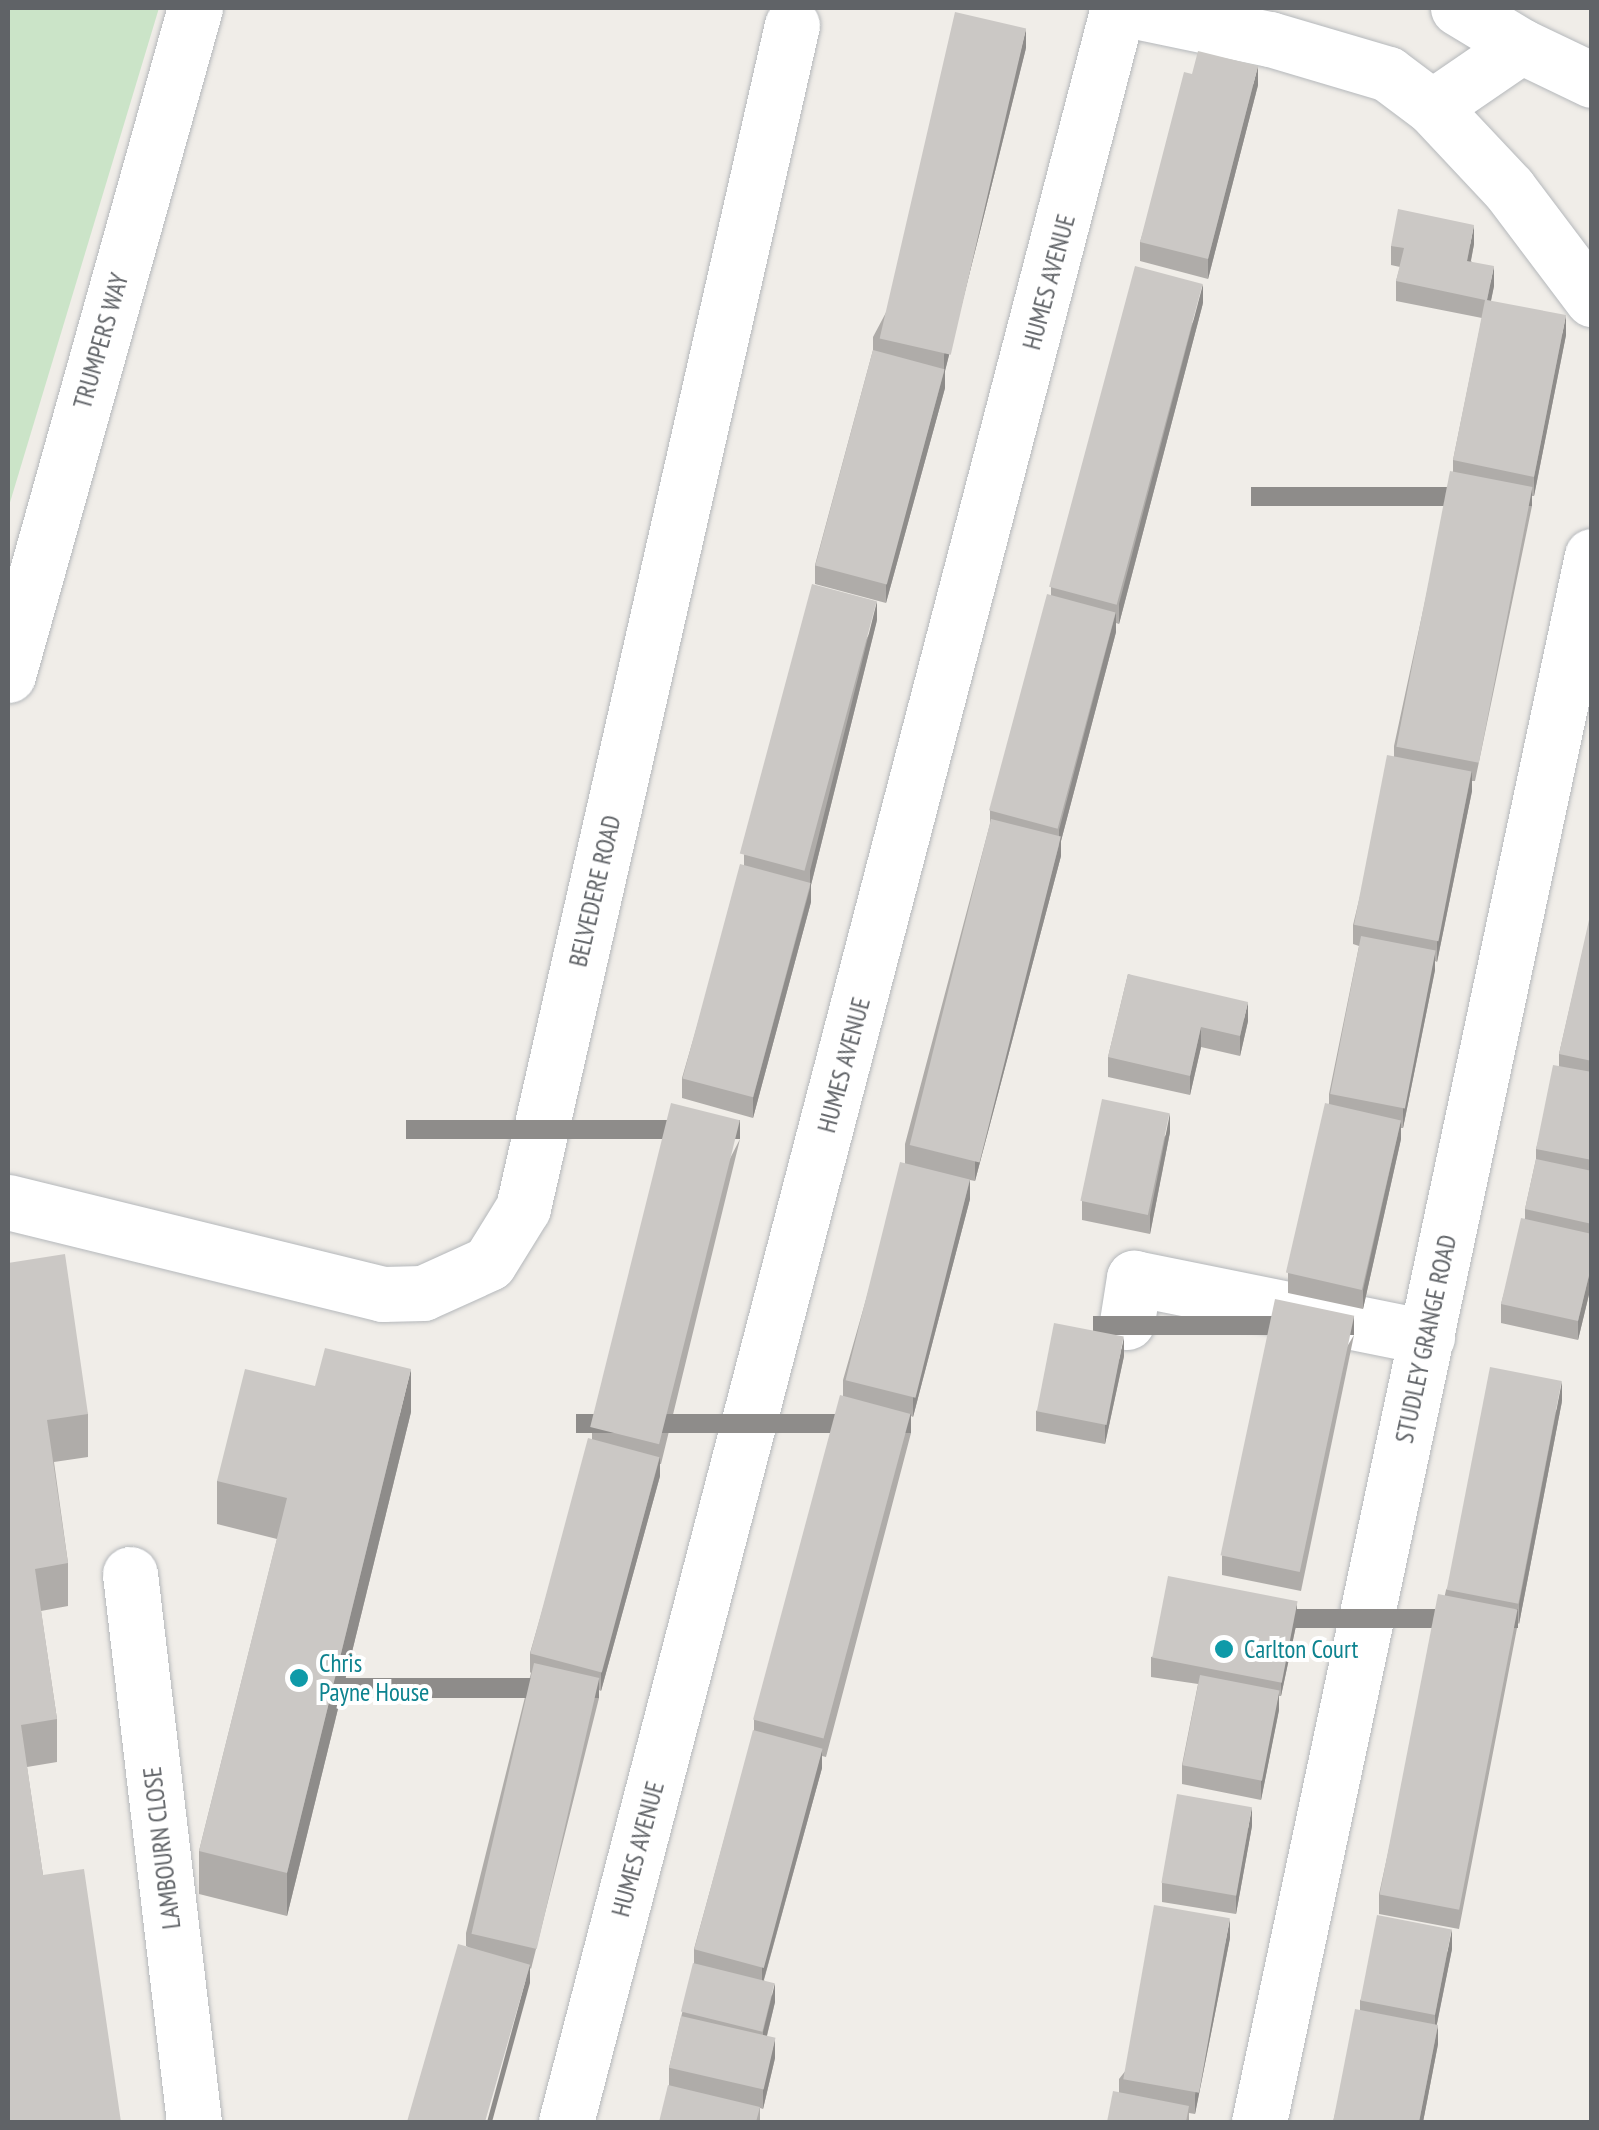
<!DOCTYPE html>
<style>
body{margin:0}
#map{position:relative;width:1599px;height:2130px;overflow:hidden;background:#f0ede8;font-family:"PT Sans Narrow",sans-serif}
div>[style]{position:absolute}
.green>*{inset:0;background:#cbe4c8}
.roads{filter:drop-shadow(0 0 2px #b5b8bb) drop-shadow(0 0 2px #b5b8bb)}
.minor>*{height:55px;margin:-27.5px;padding:0 27.5px;transform-origin:27.5px;border-radius:27.5px;background:#fff}
.wall>*{inset:0;background:#afaca9}
.shaded-wall>*{inset:0;background:#8e8c8a;transform-origin:0 0}
.building>*{inset:0;background:#cbc8c5;transform-origin:0 0}
.dots>*{width:28px;height:28px;translate:-50% -50%;box-sizing:border-box;border:5px solid #fff;border-radius:50%}
span{translate:-50% -50%;white-space:nowrap;text-align:center;line-height:1.15;-webkit-text-stroke:8px #fff;paint-order:stroke}
.street-label{font-size:25px;color:#606367}
.culture-label{font-size:25px;color:#0d838f}
.left{translate:0 -50%;text-align:left}
.frame{position:absolute;inset:0;border:10px solid #606367;pointer-events:none}
</style>
<div id="map">
<div class="green">
<div style="clip-path:polygon(8px 8px,159px 8px,8px 509px)"></div>
</div>
<div class="roads">
<div class="minor">
<div style="left:1121px;top:8px;width:152px;rotate:11.8deg"></div>
<div style="left:1270px;top:39px;width:123px;rotate:16.5deg"></div>
<div style="left:1388px;top:74px;width:55px;rotate:36.9deg"></div>
<div style="left:1432px;top:107px;width:112px;rotate:46.8deg"></div>
<div style="left:1509px;top:189px;width:138px;rotate:53deg"></div>
<div style="left:1458px;top:8px;width:74px;rotate:31.1deg"></div>
<div style="left:1432px;top:107px;width:108px;rotate:-34.4deg"></div>
<div style="left:1521px;top:46px;width:79px;rotate:25.6deg"></div>
<div style="left:8px;top:675px;width:693px;rotate:-74.34deg"></div>
<div style="left:8px;top:1202px;width:386px;rotate:13.8deg"></div>
<div style="left:383px;top:1294px;width:40px;rotate:-1.4deg"></div>
<div style="left:423px;top:1293px;width:72px;rotate:-24.4deg"></div>
<div style="left:489px;top:1263px;width:65px;rotate:-58.3deg"></div>
<div style="left:523px;top:1208px;width:1213px;rotate:-77.19deg"></div>
<div style="left:1127px;top:1322px;width:45px;rotate:-81deg"></div>
<div style="left:1134px;top:1278px;width:299px;rotate:11.4deg"></div>
<div style="left:130px;top:1574px;width:552px;rotate:83.34deg"></div>
<div style="left:566px;top:2122px;width:2185px;rotate:-75.37deg"></div>
<div style="left:1259px;top:2122px;width:1601px;rotate:-78deg"></div>
</div>
</div>
<div class="wall">
<div style="clip-path:polygon(1026px 48px,945px 371px,945px 388px,886px 603px,815px 584px,815px 565px,873px 350px,873px 337px)"></div>
<div style="clip-path:polygon(1192px 74px,1258px 85px,1208px 279px,1140px 261px,1140px 242px)"></div>
<div style="clip-path:polygon(1474px 244px,1471px 261px,1494px 286px,1491px 301px,1566px 335px,1534px 496px,1532px 496px,1532px 506px,1475px 781px,1472px 781px,1472px 791px,1437px 962px,1435px 961px,1435px 970px,1403px 1128px,1401px 1128px,1401px 1139px,1363px 1309px,1288px 1293px,1288px 1273px,1329px 1103px,1329px 1094px,1359px 946px,1353px 944px,1353px 925px,1394px 756px,1394px 746px,1453px 471px,1453px 460px,1482px 318px,1396px 301px,1396px 281px,1400px 267px,1391px 265px,1391px 246px)"></div>
<div style="clip-path:polygon(1203px 303px,1119px 624px,1116px 623px,1116px 632px,1061px 841px,1061px 856px,975px 1181px,970px 1180px,970px 1199px,913px 1417px,911px 1416px,911px 1433px,826px 1757px,822px 1756px,822px 1768px,764px 1980px,775px 2002px,767px 2036px,775px 2058px,763px 2109px,760px 2108px,760px 2122px,669px 2086px,669px 2068px,694px 1963px,694px 1949px,754px 1731px,754px 1720px,843px 1396px,843px 1380px,905px 1163px,905px 1144px,990px 824px,990px 811px,1051px 595px,1051px 587px)"></div>
<div style="clip-path:polygon(877px 620px,811px 885px,811px 902px,753px 1118px,682px 1098px,682px 1078px,744px 865px,744px 855px)"></div>
<div style="clip-path:polygon(1592px 878px,1592px 906px,1590px 906px)"></div>
<div style="clip-path:polygon(1592px 911px,1592px 1282px,1578px 1340px,1501px 1323px,1501px 1304px,1525px 1218px,1525px 1209px,1536px 1159px,1536px 1149px,1559px 1066px,1559px 1054px)"></div>
<div style="clip-path:polygon(1128px 974px,1248px 1021px,1240px 1056px,1201px 1047px,1190px 1095px,1108px 1077px,1108px 1057px)"></div>
<div style="clip-path:polygon(1170px 1132px,1150px 1234px,1082px 1220px,1082px 1201px)"></div>
<div style="clip-path:polygon(740px 1139px,661px 1464px,660px 1464px,660px 1476px,601px 1691px,599px 1690px,599px 1698px,531px 1969px,530px 1968px,530px 1983px,466px 1946px,466px 1933px,531px 1673px,530px 1672px,530px 1653px,592px 1439px,592px 1428px)"></div>
<div style="clip-path:polygon(8px 1263px,88px 1414px,88px 1457px,54px 1462px,68px 1563px,68px 1606px,41px 1611px,57px 1719px,57px 1762px,27px 1767px,43px 1875px,8px 2122px)"></div>
<div style="clip-path:polygon(1354px 1335px,1301px 1591px,1222px 1575px,1222px 1556px)"></div>
<div style="clip-path:polygon(1124px 1356px,1105px 1444px,1036px 1431px,1036px 1411px)"></div>
<div style="clip-path:polygon(1562px 1401px,1519px 1624px,1518px 1623px,1459px 1929px,1379px 1914px,1379px 1894px,1446px 1590px)"></div>
<div style="clip-path:polygon(411px 1412px,287px 1916px,199px 1894px,199px 1851px,277px 1539px,217px 1524px,217px 1481px)"></div>
<div style="clip-path:polygon(1297px 1621px,1281px 1696px,1279px 1696px,1279px 1710px,1261px 1800px,1182px 1784px,1182px 1765px,1198px 1684px,1151px 1677px,1151px 1657px)"></div>
<div style="clip-path:polygon(1252px 1826px,1236px 1914px,1162px 1902px,1162px 1883px)"></div>
<div style="clip-path:polygon(1230px 1938px,1195px 2114px,1189px 2113px,1189px 2122px,1119px 2093px,1119px 2079px)"></div>
<div style="clip-path:polygon(1452px 1949px,1437px 2024px,1438px 2044px,1423px 2122px,1333px 2122px,1360px 2010px,1360px 2000px)"></div>
</div>
<div class="shaded-wall">
<div style="clip-path:polygon(1026px 29px,1026px 48px,945px 371px,945px 388px,886px 603px,886px 583px,944px 372px,944px 355px)"></div>
<div style="clip-path:polygon(1258px 66px,1258px 85px,1208px 279px,1208px 259px)"></div>
<div style="clip-path:polygon(1474px 225px,1474px 244px,1467px 280px,1467px 261px)"></div>
<div style="clip-path:polygon(1494px 266px,1494px 286px,1487px 319px,1487px 300px)"></div>
<div style="clip-path:polygon(1203px 284px,1203px 303px,1119px 624px,1119px 604px)"></div>
<div style="clip-path:polygon(1566px 315px,1566px 335px,1534px 496px,1534px 477px)"></div>
<div style="left:1532px;top:487px;width:19px;height:281px;rotate:90deg"></div>
<div style="clip-path:polygon(877px 601px,877px 620px,811px 885px,811px 902px,753px 1118px,753px 1098px,810px 888px,810px 871px)"></div>
<div style="clip-path:polygon(1116px 612px,1116px 632px,1061px 841px,1061px 856px,975px 1181px,975px 1162px,1059px 845px,1059px 830px)"></div>
<div style="clip-path:polygon(1472px 771px,1472px 791px,1437px 962px,1437px 942px)"></div>
<div style="clip-path:polygon(1435px 951px,1435px 970px,1403px 1128px,1403px 1109px)"></div>
<div style="clip-path:polygon(1248px 1002px,1248px 1021px,1240px 1056px,1240px 1036px)"></div>
<div style="clip-path:polygon(1201px 1027px,1201px 1047px,1190px 1095px,1190px 1076px)"></div>
<div style="clip-path:polygon(1170px 1113px,1170px 1132px,1150px 1234px,1150px 1215px)"></div>
<div style="left:740px;top:1120px;width:19px;height:334px;rotate:90deg"></div>
<div style="clip-path:polygon(1401px 1120px,1401px 1139px,1363px 1309px,1363px 1290px)"></div>
<div style="clip-path:polygon(970px 1180px,970px 1199px,913px 1417px,913px 1398px)"></div>
<div style="clip-path:polygon(1592px 1263px,1592px 1282px,1578px 1340px,1578px 1321px)"></div>
<div style="left:1354px;top:1316px;width:19px;height:261px;rotate:90deg"></div>
<div style="clip-path:polygon(1124px 1337px,1124px 1356px,1105px 1444px,1105px 1425px)"></div>
<div style="clip-path:polygon(411px 1369px,411px 1412px,287px 1916px,287px 1873px)"></div>
<div style="clip-path:polygon(1562px 1381px,1562px 1401px,1519px 1624px,1519px 1604px)"></div>
<div style="left:911px;top:1414px;width:19px;height:335px;rotate:90deg"></div>
<div style="clip-path:polygon(660px 1457px,660px 1476px,601px 1691px,601px 1671px)"></div>
<div style="clip-path:polygon(1297px 1602px,1297px 1621px,1281px 1696px,1281px 1677px)"></div>
<div style="left:1518px;top:1609px;width:19px;height:307px;rotate:90deg"></div>
<div style="left:599px;top:1678px;width:20px;height:279px;rotate:90deg"></div>
<div style="clip-path:polygon(1279px 1691px,1279px 1710px,1261px 1800px,1261px 1781px)"></div>
<div style="clip-path:polygon(822px 1749px,822px 1768px,762px 1986px,762px 1967px)"></div>
<div style="clip-path:polygon(1252px 1807px,1252px 1826px,1236px 1914px,1236px 1895px)"></div>
<div style="clip-path:polygon(1230px 1919px,1230px 1938px,1195px 2114px,1195px 2095px)"></div>
<div style="clip-path:polygon(1452px 1929px,1452px 1949px,1435px 2033px,1435px 2014px)"></div>
<div style="clip-path:polygon(530px 1964px,530px 1983px,492px 2122px,487px 2122px)"></div>
<div style="clip-path:polygon(775px 1983px,775px 2002px,763px 2051px,763px 2032px)"></div>
<div style="clip-path:polygon(1438px 2025px,1438px 2044px,1423px 2122px,1419px 2122px)"></div>
<div style="clip-path:polygon(775px 2038px,775px 2058px,763px 2109px,763px 2089px)"></div>
</div>
<div class="building">
<div style="left:955px;top:12px;width:73px;height:335px;rotate:13deg"></div>
<div style="clip-path:polygon(1198px 51px,1258px 66px,1208px 259px,1140px 242px,1184px 72px,1192px 74px)"></div>
<div style="clip-path:polygon(1398px 209px,1474px 225px,1467px 261px,1494px 266px,1487px 300px,1566px 315px,1534px 477px,1453px 460px,1485px 300px,1396px 281px,1404px 248px,1391px 246px)"></div>
<div style="left:1135px;top:266px;width:70px;height:332px;rotate:15deg"></div>
<div style="left:873px;top:350px;width:74px;height:223px;rotate:15deg"></div>
<div style="left:1450px;top:471px;width:84px;height:281px;rotate:11deg"></div>
<div style="left:812px;top:584px;width:67px;height:279px;rotate:15deg"></div>
<div style="left:1047px;top:594px;width:71px;height:224px;rotate:15deg"></div>
<div style="left:1387px;top:755px;width:86px;height:173px;rotate:11deg"></div>
<div style="left:991px;top:819px;width:72px;height:336px;rotate:14deg"></div>
<div style="left:740px;top:864px;width:73px;height:222px;rotate:15deg"></div>
<div style="clip-path:polygon(1591px 911px,1592px 911px,1592px 1061px,1559px 1054px)"></div>
<div style="left:1361px;top:936px;width:76px;height:161px;rotate:11deg"></div>
<div style="clip-path:polygon(1128px 974px,1248px 1002px,1240px 1036px,1201px 1027px,1190px 1076px,1108px 1057px)"></div>
<div style="clip-path:polygon(1553px 1065px,1592px 1072px,1592px 1160px,1536px 1149px)"></div>
<div style="left:1102px;top:1099px;width:69px;height:104px;rotate:12deg"></div>
<div style="left:671px;top:1103px;width:71px;height:334px;rotate:14deg"></div>
<div style="left:1325px;top:1103px;width:78px;height:174px;rotate:13deg"></div>
<div style="clip-path:polygon(1536px 1159px,1592px 1171px,1592px 1224px,1525px 1209px)"></div>
<div style="left:900px;top:1162px;width:72px;height:225px;rotate:14deg"></div>
<div style="clip-path:polygon(1521px 1218px,1592px 1234px,1592px 1263px,1578px 1321px,1501px 1304px)"></div>
<div style="clip-path:polygon(65px 1254px,88px 1414px,47px 1420px,68px 1563px,35px 1569px,57px 1719px,21px 1725px,43px 1875px,84px 1869px,121px 2122px,8px 2122px,8px 1263px)"></div>
<div style="left:1275px;top:1299px;width:81px;height:262px;rotate:12deg"></div>
<div style="left:1054px;top:1323px;width:71px;height:90px;rotate:11deg"></div>
<div style="clip-path:polygon(325px 1348px,411px 1369px,287px 1873px,199px 1851px,287px 1498px,217px 1481px,245px 1369px,315px 1386px)"></div>
<div style="left:1490px;top:1367px;width:73px;height:227px;rotate:11deg"></div>
<div style="left:840px;top:1395px;width:73px;height:336px;rotate:15deg"></div>
<div style="left:588px;top:1438px;width:74px;height:223px;rotate:15deg"></div>
<div style="left:1168px;top:1576px;width:132px;height:83px;rotate:11deg"></div>
<div style="left:1438px;top:1594px;width:81px;height:306px;rotate:11deg"></div>
<div style="left:534px;top:1663px;width:67px;height:278px;rotate:13deg"></div>
<div style="left:1200px;top:1675px;width:81px;height:92px;rotate:11deg"></div>
<div style="left:753px;top:1730px;width:72px;height:227px;rotate:15deg"></div>
<div style="left:1177px;top:1794px;width:76px;height:90px;rotate:10deg"></div>
<div style="left:1154px;top:1905px;width:77px;height:177px;rotate:10deg"></div>
<div style="left:1377px;top:1915px;width:76px;height:87px;rotate:11deg"></div>
<div style="left:458px;top:1944px;width:75px;height:184px;rotate:16deg"></div>
<div style="left:693px;top:1963px;width:84px;height:50px;rotate:14deg"></div>
<div style="clip-path:polygon(1355px 2009px,1438px 2025px,1419px 2122px,1333px 2122px)"></div>
<div style="left:681px;top:2016px;width:97px;height:53px;rotate:13deg"></div>
<div style="clip-path:polygon(668px 2085px,760px 2107px,756px 2122px,659px 2122px)"></div>
<div style="clip-path:polygon(1113px 2091px,1189px 2106px,1186px 2122px,1107px 2122px)"></div>
</div>
<div class="dots">
<div style="left:1224px;top:1649px;background:#0f9aa8"></div>
<div style="left:299px;top:1678px;background:#0f9aa8"></div>
</div>
<div class="street-label">
<span style="left:1049px;top:282px;rotate:-75deg">HUMES AVENUE</span>
<span style="left:101px;top:341px;rotate:-74deg">TRUMPERS WAY</span>
<span style="left:595px;top:891px;rotate:-77deg">BELVEDERE ROAD</span>
<span style="left:844px;top:1065px;rotate:-75deg">HUMES AVENUE</span>
<span style="left:1426px;top:1339px;rotate:-78deg">STUDLEY GRANGE ROAD</span>
<span style="left:162px;top:1848px;rotate:-97deg">LAMBOURN CLOSE</span>
<span style="left:638px;top:1849px;rotate:-75deg">HUMES AVENUE</span>
</div>
<div class="culture-label">
<span class="left" style="left:1244px;top:1649px">Carlton Court</span>
<span class="left" style="left:319px;top:1678px">Chris<br>Payne House</span>
</div>
<div class="frame"></div>
</div>
